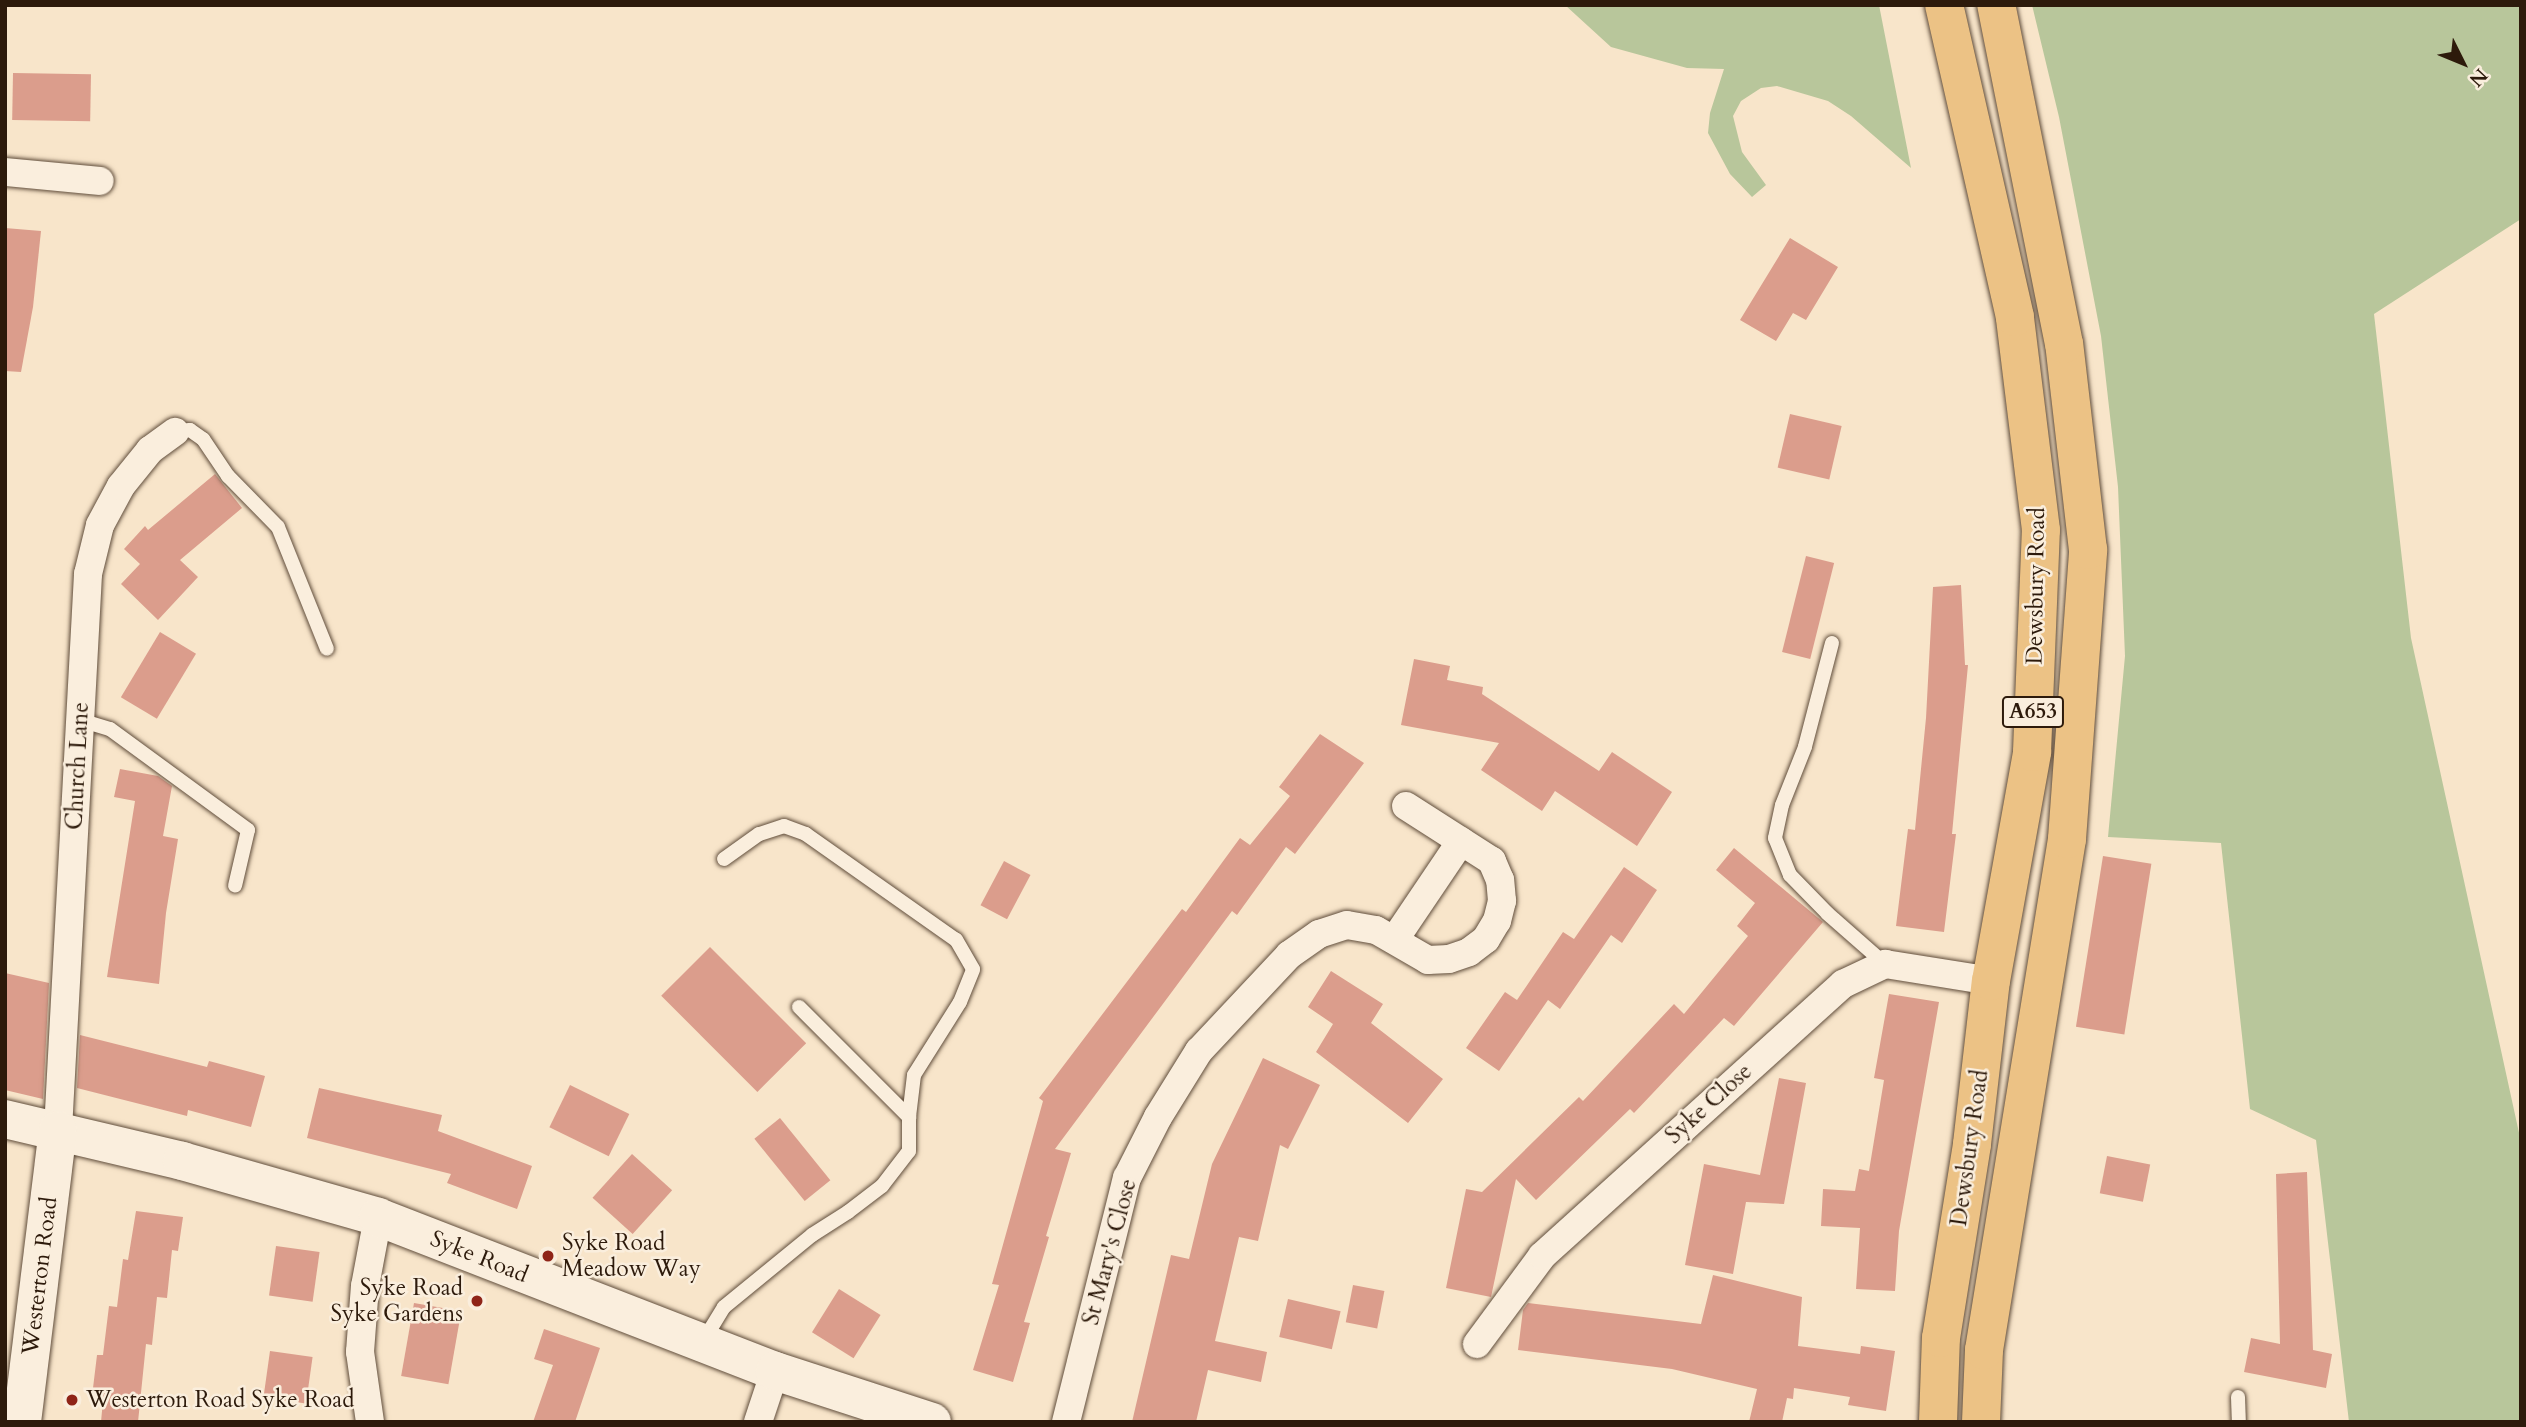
<!DOCTYPE html>
<style>
body{margin:0}
#map{position:relative;width:2526px;height:1427px;overflow:hidden;background:#f8e5ca;font-family:Cardo,serif}
div>[style]{position:absolute}
.green>*{inset:0;background:#b8c69b}
.building>*{inset:0;background:#db9d8c;transform-origin:0 0}
.roads{filter:drop-shadow(0 0 2px #604d3b) drop-shadow(0 0 2px #604d3b)}
.lane>*{height:14px;margin:-7px;padding:0 7px;transform-origin:7px;border-radius:7px;background:#faeedd}
.street>*{height:28px;margin:-14px;padding:0 14px;transform-origin:14px;border-radius:14px;background:#faeedd}
.secondary>*{height:38px;margin:-19px;padding:0 19px;transform-origin:19px;border-radius:19px;background:#faeedd}
.primary>*{height:38px;margin:-19px;padding:0 19px;transform-origin:19px;border-radius:19px;background:#ecc285}
.dots>*{width:19px;height:19px;translate:-50% -50%;box-sizing:border-box;border:4px solid #faeedd;border-radius:50%}
span{translate:-50% -50%;white-space:nowrap;text-align:center;line-height:1.15;-webkit-text-stroke:5px #faeedd;paint-order:stroke}
.shield-label span{padding:2px 5px;background:#faeedd;border:2px solid;border-radius:5px;-webkit-text-stroke-width:0}
.shield-label{font-size:21px;color:#2d1a0b;font-weight:700}
.street-label{font-size:23px;color:#2d1a0b}
.poi-label{font-size:23px;color:#2d1a0b}
.left{translate:0 -50%;text-align:left}
.right{translate:-100% -50%;text-align:right}
.frame{position:absolute;inset:0;border:7px solid #2d1a0b;pointer-events:none}
.north{position:absolute;left:2428px;top:28px;width:70px;height:70px;-webkit-text-stroke:5px #faeedd;paint-order:stroke;rotate:133deg;font-size:19px;font-weight:700;line-height:28px;text-align:center;color:#2d1a0b}
.north::after{content:'';display:block;margin:auto;width:24px;height:32px;background:#2d1a0b;clip-path:polygon(50% 0,100% 100%,50% 72%,0 100%)}
</style>
<div id="map">
<div class="green">
<div style="clip-path:polygon(1565px 5px,1879px 5px,1911px 168px,1851px 116px,1828px 101px,1777px 86px,1761px 88px,1741px 101px,1733px 116px,1742px 152px,1766px 185px,1752px 197px,1730px 174px,1708px 133px,1710px 113px,1724px 69px,1687px 68px,1611px 47px)"></div>
<div style="clip-path:polygon(2032px 5px,2521px 5px,2521px 219px,2374px 314px,2411px 638px,2521px 1142px,2521px 1422px,2349px 1422px,2316px 1140px,2250px 1109px,2221px 843px,2108px 837px,2125px 656px,2118px 487px,2101px 336px,2059px 117px)"></div>
</div>
<div class="building">
<div style="left:13px;top:73px;width:78px;height:47px;rotate:1deg"></div>
<div style="clip-path:polygon(5px 228px,41px 231px,33px 307px,21px 372px,5px 371px)"></div>
<div style="clip-path:polygon(1790px 238px,1838px 267px,1806px 320px,1793px 313px,1776px 341px,1740px 320px)"></div>
<div style="left:1790px;top:414px;width:53px;height:55px;rotate:13deg"></div>
<div style="clip-path:polygon(215px 474px,242px 508px,180px 560px,198px 577px,158px 620px,121px 584px,140px 564px,124px 549px,145px 526px,148px 530px)"></div>
<div style="left:1806px;top:556px;width:29px;height:99px;rotate:14deg"></div>
<div style="clip-path:polygon(1961px 585px,1965px 665px,1968px 665px,1952px 834px,1956px 834px,1944px 932px,1896px 926px,1908px 829px,1915px 830px,1926px 718px,1933px 587px)"></div>
<div style="left:160px;top:632px;width:42px;height:76px;rotate:31deg"></div>
<div style="clip-path:polygon(1414px 659px,1450px 666px,1447px 680px,1483px 687px,1482px 694px,1599px 771px,1612px 752px,1672px 792px,1637px 846px,1555px 791px,1542px 811px,1481px 770px,1499px 743px,1401px 725px)"></div>
<div style="clip-path:polygon(1320px 734px,1364px 763px,1295px 854px,1286px 847px,1237px 915px,1232px 911px,1055px 1149px,1071px 1153px,1046px 1236px,1049px 1237px,1024px 1322px,1030px 1323px,1013px 1382px,973px 1370px,999px 1285px,992px 1284px,1043px 1101px,1039px 1098px,1182px 909px,1186px 912px,1240px 838px,1250px 845px,1290px 796px,1279px 787px)"></div>
<div style="clip-path:polygon(120px 769px,158px 776px,172px 786px,163px 836px,178px 839px,166px 913px,159px 984px,107px 977px,135px 801px,114px 797px)"></div>
<div style="clip-path:polygon(1734px 848px,1823px 922px,1734px 1026px,1724px 1018px,1634px 1113px,1630px 1109px,1536px 1200px,1516px 1179px,1491px 1297px,1446px 1288px,1466px 1189px,1482px 1192px,1579px 1097px,1583px 1101px,1674px 1004px,1684px 1014px,1748px 936px,1737px 926px,1755px 903px,1716px 870px)"></div>
<div style="left:2103px;top:856px;width:49px;height:173px;rotate:9deg"></div>
<div style="left:1004px;top:861px;width:30px;height:50px;rotate:28deg"></div>
<div style="clip-path:polygon(1624px 867px,1657px 890px,1622px 943px,1611px 935px,1560px 1009px,1548px 1000px,1499px 1071px,1466px 1048px,1505px 992px,1517px 1000px,1563px 932px,1574px 939px)"></div>
<div style="left:710px;top:947px;width:136px;height:69px;rotate:45deg"></div>
<div style="clip-path:polygon(1331px 971px,1383px 1004px,1371px 1023px,1443px 1079px,1408px 1123px,1316px 1052px,1333px 1024px,1308px 1007px)"></div>
<div style="clip-path:polygon(5px 973px,49px 983px,43px 1099px,5px 1090px)"></div>
<div style="clip-path:polygon(1889px 994px,1939px 1002px,1899px 1231px,1895px 1291px,1856px 1289px,1860px 1228px,1821px 1226px,1823px 1189px,1855px 1191px,1859px 1169px,1869px 1171px,1884px 1080px,1874px 1078px)"></div>
<div style="clip-path:polygon(80px 1035px,207px 1067px,209px 1061px,265px 1076px,251px 1127px,188px 1110px,187px 1116px,77px 1088px)"></div>
<div style="clip-path:polygon(1263px 1058px,1320px 1085px,1288px 1149px,1280px 1145px,1258px 1241px,1239px 1237px,1215px 1341px,1267px 1352px,1261px 1382px,1208px 1370px,1196px 1422px,1132px 1422px,1171px 1255px,1189px 1259px,1212px 1164px)"></div>
<div style="clip-path:polygon(1779px 1078px,1806px 1083px,1784px 1204px,1746px 1202px,1733px 1274px,1685px 1265px,1704px 1164px,1760px 1175px)"></div>
<div style="left:570px;top:1085px;width:66px;height:47px;rotate:26deg"></div>
<div style="clip-path:polygon(319px 1088px,442px 1115px,438px 1131px,532px 1166px,517px 1209px,447px 1183px,451px 1174px,307px 1138px)"></div>
<div style="left:780px;top:1118px;width:80px;height:33px;rotate:51deg"></div>
<div style="left:632px;top:1154px;width:54px;height:59px;rotate:42deg"></div>
<div style="left:2107px;top:1156px;width:44px;height:38px;rotate:11deg"></div>
<div style="clip-path:polygon(2307px 1172px,2313px 1350px,2332px 1354px,2326px 1388px,2244px 1372px,2251px 1338px,2280px 1344px,2276px 1174px)"></div>
<div style="clip-path:polygon(136px 1211px,183px 1217px,178px 1251px,172px 1250px,167px 1298px,157px 1297px,152px 1345px,146px 1344px,138px 1422px,101px 1422px,104px 1389px,93px 1388px,97px 1355px,103px 1355px,109px 1306px,117px 1307px,123px 1259px,128px 1260px)"></div>
<div style="left:276px;top:1246px;width:44px;height:50px;rotate:8deg"></div>
<div style="clip-path:polygon(1713px 1275px,1802px 1297px,1798px 1346px,1860px 1354px,1861px 1346px,1895px 1351px,1886px 1411px,1848px 1405px,1850px 1397px,1794px 1388px,1793px 1399px,1787px 1398px,1782px 1422px,1749px 1422px,1757px 1389px,1672px 1369px,1518px 1350px,1523px 1310px,1528px 1303px,1701px 1324px)"></div>
<div style="left:1353px;top:1285px;width:32px;height:38px;rotate:11deg"></div>
<div style="left:839px;top:1289px;width:49px;height:51px;rotate:32deg"></div>
<div style="left:1288px;top:1299px;width:54px;height:39px;rotate:13deg"></div>
<div style="left:414px;top:1303px;width:48px;height:74px;rotate:10deg"></div>
<div style="clip-path:polygon(544px 1329px,600px 1348px,575px 1422px,533px 1422px,553px 1365px,534px 1359px)"></div>
<div style="left:270px;top:1351px;width:43px;height:47px;rotate:8deg"></div>
</div>
<div class="roads">
<div class="lane">
<div style="left:175px;top:432px;width:15px;rotate:-8deg"></div>
<div style="left:190px;top:430px;width:16px;rotate:35deg"></div>
<div style="left:203px;top:439px;width:45px;rotate:56deg"></div>
<div style="left:228px;top:476px;width:71px;rotate:45.6deg"></div>
<div style="left:278px;top:527px;width:131px;rotate:68.1deg"></div>
<div style="left:1832px;top:643px;width:107px;rotate:104.6deg"></div>
<div style="left:1805px;top:747px;width:62px;rotate:111.6deg"></div>
<div style="left:1782px;top:805px;width:34px;rotate:102deg"></div>
<div style="left:1775px;top:838px;width:40px;rotate:68deg"></div>
<div style="left:1790px;top:875px;width:54px;rotate:45.7deg"></div>
<div style="left:1828px;top:914px;width:76px;rotate:41.3deg"></div>
<div style="left:80px;top:720px;width:31px;rotate:17deg"></div>
<div style="left:110px;top:729px;width:171px;rotate:36.2deg"></div>
<div style="left:248px;top:830px;width:57px;rotate:103.1deg"></div>
<div style="left:799px;top:1007px;width:156px;rotate:45deg"></div>
<div style="left:702px;top:1343px;width:42px;rotate:-58.6deg"></div>
<div style="left:724px;top:1307px;width:114px;rotate:-39.3deg"></div>
<div style="left:812px;top:1235px;width:43px;rotate:-32.6deg"></div>
<div style="left:848px;top:1212px;width:43px;rotate:-37.4deg"></div>
<div style="left:882px;top:1186px;width:44px;rotate:-52.4deg"></div>
<div style="left:909px;top:1151px;width:34px;rotate:-90deg"></div>
<div style="left:909px;top:1117px;width:42px;rotate:-83.2deg"></div>
<div style="left:914px;top:1075px;width:86px;rotate:-57.8deg"></div>
<div style="left:960px;top:1002px;width:35px;rotate:-68deg"></div>
<div style="left:973px;top:969px;width:34px;rotate:-120deg"></div>
<div style="left:956px;top:940px;width:184px;rotate:-144.8deg"></div>
<div style="left:806px;top:834px;width:23px;rotate:-160deg"></div>
<div style="left:784px;top:826px;width:26px;rotate:162deg"></div>
<div style="left:759px;top:834px;width:43px;rotate:144.5deg"></div>
<div style="left:2238px;top:1397px;width:25px;rotate:88deg"></div>
</div>
<div class="street">
<div style="left:5px;top:172px;width:95px;rotate:5.4deg"></div>
<div style="left:1395px;top:939px;width:118px;rotate:-56deg"></div>
<div style="left:58px;top:1130px;width:557px;rotate:-86.91deg"></div>
<div style="left:88px;top:574px;width:50px;rotate:-76.2deg"></div>
<div style="left:100px;top:525px;width:44px;rotate:-61.7deg"></div>
<div style="left:121px;top:486px;width:46px;rotate:-51.1deg"></div>
<div style="left:150px;top:450px;width:31px;rotate:-36deg"></div>
<div style="left:1477px;top:1344px;width:109px;rotate:-53.5deg"></div>
<div style="left:1542px;top:1256px;width:406px;rotate:-42.1deg"></div>
<div style="left:1843px;top:984px;width:47px;rotate:-25.5deg"></div>
<div style="left:1885px;top:964px;width:107px;rotate:9.1deg"></div>
<div style="left:370px;top:1422px;width:71px;rotate:-98.1deg"></div>
<div style="left:360px;top:1352px;width:66px;rotate:-85.7deg"></div>
<div style="left:365px;top:1286px;width:70px;rotate:-79.3deg"></div>
<div style="left:758px;top:1422px;width:54px;rotate:-71.6deg"></div>
<div style="left:1066px;top:1422px;width:252px;rotate:-76deg"></div>
<div style="left:1127px;top:1178px;width:68px;rotate:-63.1deg"></div>
<div style="left:1158px;top:1117px;width:78px;rotate:-58.2deg"></div>
<div style="left:1199px;top:1051px;width:132px;rotate:-46.8deg"></div>
<div style="left:1289px;top:955px;width:37px;rotate:-35deg"></div>
<div style="left:1319px;top:934px;width:29px;rotate:-18deg"></div>
<div style="left:1347px;top:925px;width:29px;rotate:10deg"></div>
<div style="left:1376px;top:930px;width:60px;rotate:30deg"></div>
<div style="left:1428px;top:960px;width:21px;rotate:-3deg"></div>
<div style="left:1449px;top:959px;width:21px;rotate:-19deg"></div>
<div style="left:1469px;top:952px;width:21px;rotate:-37deg"></div>
<div style="left:1486px;top:939px;width:21px;rotate:-59deg"></div>
<div style="left:1497px;top:921px;width:21px;rotate:-76deg"></div>
<div style="left:1502px;top:901px;width:21px;rotate:-95deg"></div>
<div style="left:1500px;top:880px;width:21px;rotate:-113deg"></div>
<div style="left:1492px;top:861px;width:102px;rotate:-147.4deg"></div>
</div>
<div class="secondary">
<div style="left:5px;top:1119px;width:182px;rotate:13.3deg"></div>
<div style="left:182px;top:1161px;width:204px;rotate:15.9deg"></div>
<div style="left:378px;top:1217px;width:426px;rotate:21.2deg"></div>
<div style="left:775px;top:1371px;width:165px;rotate:18deg"></div>
<div style="left:22px;top:1422px;width:294px;rotate:-83deg"></div>
</div>
<div class="primary">
<div style="left:1938px;top:1422px;width:84px;rotate:-88deg"></div>
<div style="left:1941px;top:1338px;width:196px;rotate:-80.9deg"></div>
<div style="left:1972px;top:1144px;width:164px;rotate:-83.4deg"></div>
<div style="left:1991px;top:981px;width:233px;rotate:-79.8deg"></div>
<div style="left:2032px;top:752px;width:222px;rotate:-87.7deg"></div>
<div style="left:2041px;top:530px;width:215px;rotate:-97deg"></div>
<div style="left:2015px;top:317px;width:320px;rotate:-102.8deg"></div>
<div style="left:1981px;top:1422px;width:72px;rotate:-87.6deg"></div>
<div style="left:1984px;top:1350px;width:518px;rotate:-80.77deg"></div>
<div style="left:2067px;top:839px;width:290px;rotate:-85.8deg"></div>
<div style="left:2088px;top:550px;width:207px;rotate:-96.6deg"></div>
<div style="left:2064px;top:344px;width:346px;rotate:-101.3deg"></div>
</div>
</div>
<div class="dots">
<div style="left:548px;top:1256px;background:#8f2418"></div>
<div style="left:477px;top:1301px;background:#8f2418"></div>
<div style="left:72px;top:1400px;background:#8f2418"></div>
</div>
<div class="shield-label">
<span style="left:2033px;top:712px">A653</span>
</div>
<div class="street-label">
<span style="left:2036px;top:586px;rotate:-89deg">Dewsbury Road</span>
<span style="left:78px;top:766px;rotate:-87deg">Church Lane</span>
<span style="left:1709px;top:1104px;rotate:-42deg">Syke Close</span>
<span style="left:1970px;top:1148px;rotate:-82deg">Dewsbury Road</span>
<span style="left:1110px;top:1252px;rotate:-75deg">St Mary's Close</span>
<span style="left:479px;top:1257px;rotate:22deg">Syke Road</span>
<span style="left:40px;top:1276px;rotate:-83deg">Westerton Road</span>
</div>
<div class="poi-label">
<span class="left" style="left:562px;top:1256px">Syke Road<br>Meadow Way</span>
<span class="right" style="left:463px;top:1301px">Syke Road<br>Syke Gardens</span>
<span class="left" style="left:86px;top:1400px">Westerton Road Syke Road</span>
</div>
<div class="frame"></div>
<div class="north">N</div>
</div>
